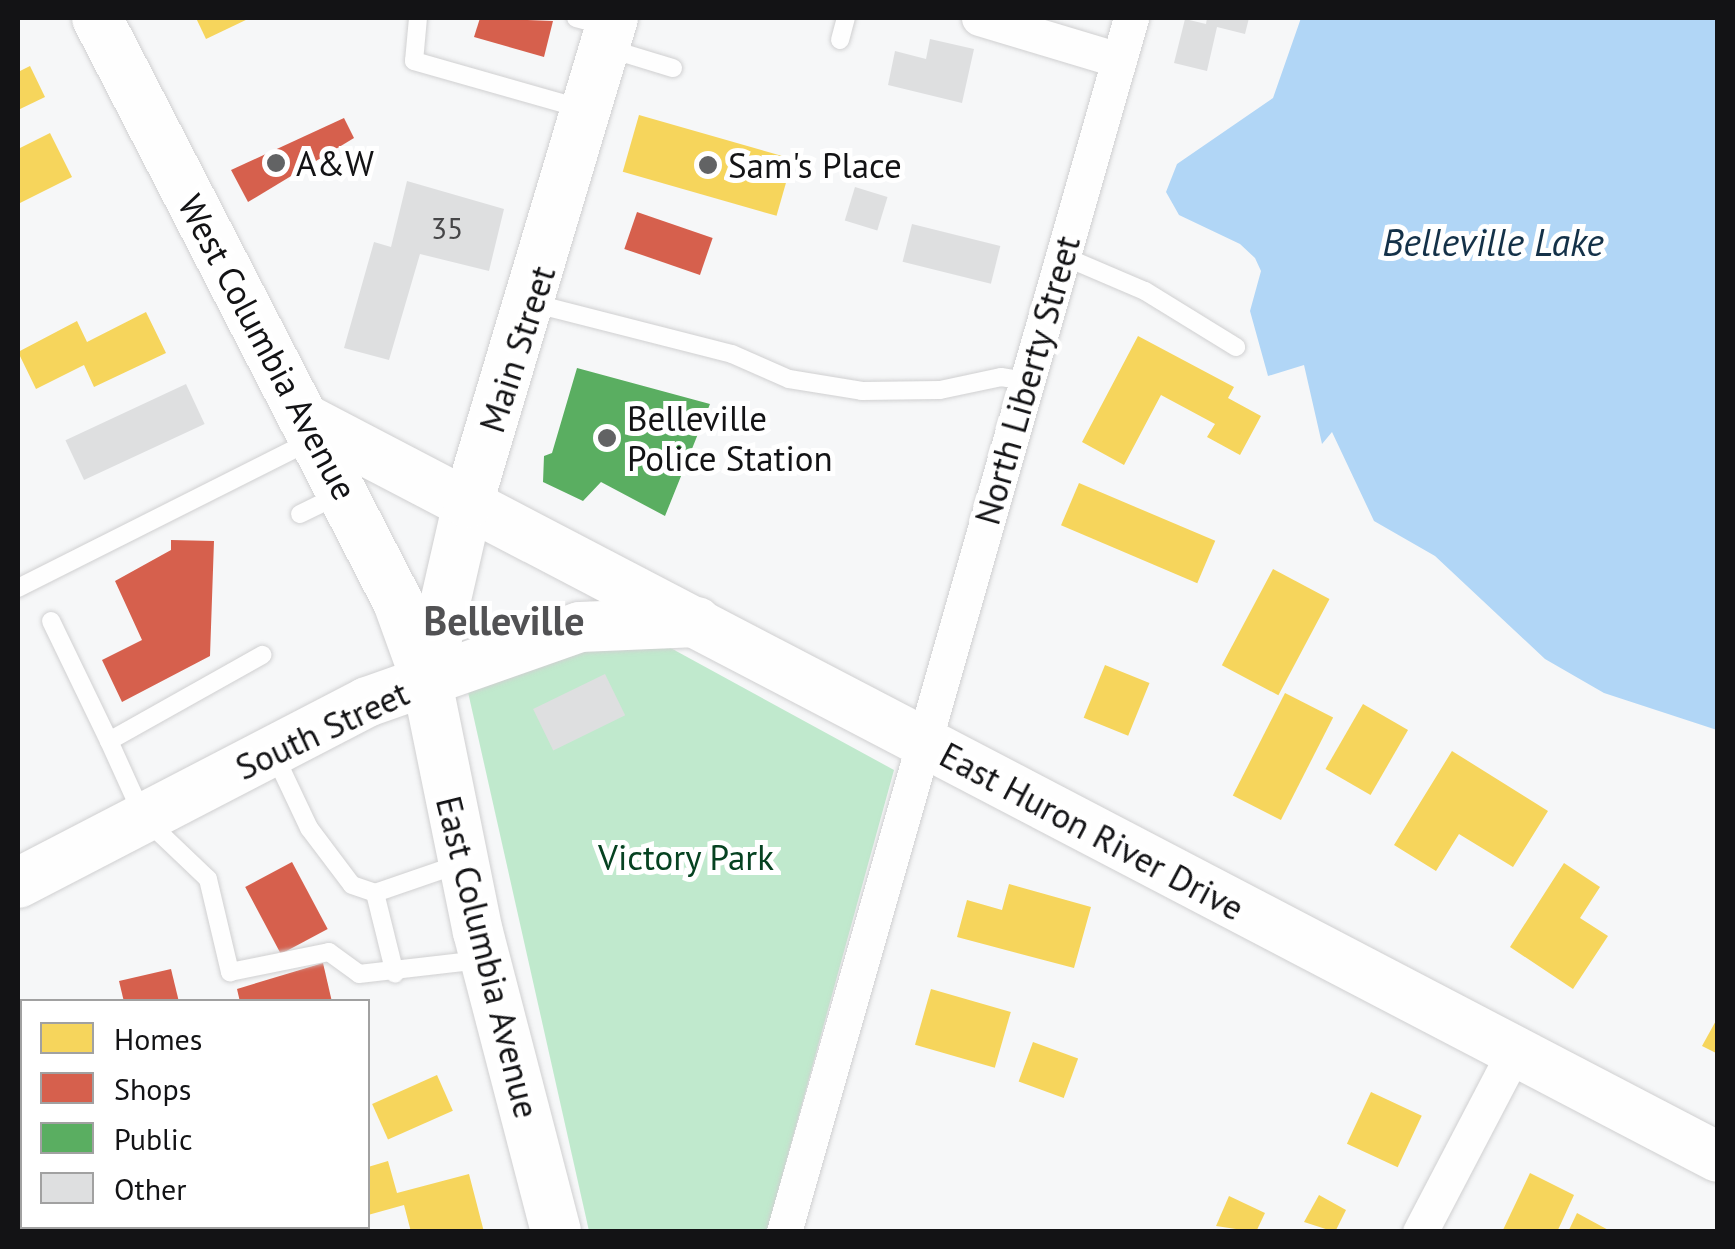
<!DOCTYPE html>
<style>
body{margin:0}
#map{position:relative;width:1735px;height:1249px;overflow:hidden;background:#f6f7f8;font-family:"PT Sans",sans-serif}
div>[style]{position:absolute}
.green>*{inset:0;background:#c0e9cd}
.water>*{inset:0;background:#b1d6f6}
.homes>*{inset:0;background:#f6d55c;transform-origin:0 0}
.shops>*{inset:0;background:#d6604d;transform-origin:0 0}
.public>*{inset:0;background:#5aae61}
.building>*{inset:0;background:#dedfe0;transform-origin:0 0}
.roads{filter:drop-shadow(0 0 2px #d0d0d1) drop-shadow(0 0 2px #d0d0d1)}
.lane>*{height:18px;margin:-9px;padding:0 9px;transform-origin:9px;border-radius:9px;background:#fefefe}
.street>*{height:35px;margin:-17.5px;padding:0 17.5px;transform-origin:17.5px;border-radius:17.5px;background:#fefefe}
.secondary>*{height:50px;margin:-25px;padding:0 25px;transform-origin:25px;border-radius:25px;background:#fefefe}
.dots>*{width:28px;height:28px;translate:-50% -50%;box-sizing:border-box;border:5px solid #fff;border-radius:50%}
span{translate:-50% -50%;white-space:nowrap;text-align:center;line-height:1.15;-webkit-text-stroke:10px #fff;paint-order:stroke}
.number-label{font-size:30px;color:#464648}
.number-label span{-webkit-text-stroke-width:0}
.poi-label{font-size:35px;color:#131315}
.left{translate:0 -50%;text-align:left}
.street-label{font-size:35px;color:#131315}
.park-label{font-size:35px;color:#064221}
.water-label{font-size:38px;color:#143148;font-style:italic}
.quarter-label{font-size:40px;color:#525254;font-weight:700}
.frame{position:absolute;inset:0;border:20px solid #131315;pointer-events:none}
.legend{position:absolute;left:20px;top:999px;width:350px;height:230px;box-sizing:border-box;background:#fff;border:2px solid #a1a1a1;margin:0;padding:12px 18px;list-style:none;font-size:30px;color:#131315}
.legend li{display:flex;align-items:center;gap:20px;height:50px}
.legend b{width:50px;border:2px solid #a1a1a1}
</style>
<div id="map">
<div class="green">
<div style="clip-path:polygon(656px 640px,894px 770px,767px 1231px,589px 1231px,468px 692px,587px 641px)"></div>
</div>
<div class="water">
<div style="clip-path:polygon(1301px 18px,1717px 18px,1717px 730px,1604px 693px,1545px 659px,1435px 556px,1374px 521px,1332px 432px,1322px 444px,1304px 365px,1268px 376px,1250px 311px,1261px 271px,1255px 258px,1240px 244px,1179px 215px,1166px 192px,1177px 164px,1273px 98px)"></div>
</div>
<div class="homes">
<div style="clip-path:polygon(196px 18px,250px 18px,206px 39px)"></div>
<div style="clip-path:polygon(30px 66px,45px 97px,18px 110px,18px 72px)"></div>
<div style="left:639px;top:115px;width:160px;height:59px;rotate:16deg"></div>
<div style="clip-path:polygon(50px 133px,72px 177px,18px 204px,18px 149px)"></div>
<div style="clip-path:polygon(146px 312px,166px 353px,94px 387px,84px 365px,36px 389px,18px 352px,77px 321px,87px 342px)"></div>
<div style="clip-path:polygon(1138px 336px,1234px 387px,1228px 398px,1261px 416px,1240px 455px,1207px 437px,1215px 424px,1161px 395px,1124px 465px,1082px 442px)"></div>
<div style="left:1079px;top:483px;width:148px;height:46px;rotate:23deg"></div>
<div style="left:1273px;top:569px;width:64px;height:109px;rotate:28deg"></div>
<div style="left:1105px;top:665px;width:48px;height:57px;rotate:22deg"></div>
<div style="left:1285px;top:693px;width:54px;height:115px;rotate:27deg"></div>
<div style="left:1363px;top:704px;width:52px;height:75px;rotate:30deg"></div>
<div style="clip-path:polygon(1452px 751px,1548px 811px,1513px 867px,1459px 834px,1436px 871px,1394px 845px)"></div>
<div style="clip-path:polygon(1564px 863px,1600px 887px,1580px 918px,1608px 936px,1573px 989px,1510px 947px)"></div>
<div style="clip-path:polygon(1009px 884px,1091px 907px,1074px 968px,957px 937px,967px 900px,1002px 910px)"></div>
<div style="left:931px;top:989px;width:83px;height:58px;rotate:16deg"></div>
<div style="clip-path:polygon(1718px 1017px,1718px 1054px,1702px 1046px)"></div>
<div style="left:1033px;top:1042px;width:48px;height:42px;rotate:20deg"></div>
<div style="left:437px;top:1075px;width:39px;height:71px;rotate:66deg"></div>
<div style="left:1371px;top:1092px;width:56px;height:57px;rotate:25deg"></div>
<div style="clip-path:polygon(388px 1161px,397px 1193px,469px 1174px,484px 1232px,411px 1232px,404px 1205px,368px 1215px,368px 1167px)"></div>
<div style="clip-path:polygon(1530px 1173px,1574px 1195px,1557px 1232px,1502px 1232px)"></div>
<div style="clip-path:polygon(1319px 1195px,1346px 1210px,1335px 1232px,1304px 1222px)"></div>
<div style="clip-path:polygon(1229px 1196px,1265px 1213px,1256px 1232px,1216px 1226px)"></div>
<div style="clip-path:polygon(1577px 1213px,1612px 1232px,1568px 1232px)"></div>
</div>
<div class="shops">
<div style="clip-path:polygon(480px 18px,553px 21px,544px 57px,474px 37px)"></div>
<div style="clip-path:polygon(344px 118px,354px 138px,248px 202px,231px 170px)"></div>
<div style="left:637px;top:212px;width:80px;height:39px;rotate:19deg"></div>
<div style="clip-path:polygon(171px 540px,214px 541px,210px 656px,122px 702px,102px 660px,142px 640px,115px 581px,171px 550px)"></div>
<div style="left:292px;top:862px;width:76px;height:53px;rotate:62deg"></div>
<div style="clip-path:polygon(323px 963px,332px 1002px,240px 1002px,237px 989px)"></div>
<div style="clip-path:polygon(171px 969px,179px 1002px,124px 1002px,119px 981px)"></div>
</div>
<div class="public">
<div style="clip-path:polygon(577px 368px,710px 404px,665px 516px,601px 482px,583px 501px,543px 482px,544px 456px,552px 453px)"></div>
</div>
<div class="building">
<div style="clip-path:polygon(1207px 18px,1249px 18px,1245px 34px,1217px 27px,1207px 71px,1174px 63px,1185px 19px,1206px 24px)"></div>
<div style="clip-path:polygon(930px 39px,974px 49px,962px 103px,888px 85px,895px 51px,926px 59px)"></div>
<div style="clip-path:polygon(407px 181px,504px 209px,489px 271px,420px 254px,389px 360px,344px 348px,374px 242px,391px 247px)"></div>
<div style="left:855px;top:187px;width:34px;height:35px;rotate:17deg"></div>
<div style="left:912px;top:224px;width:91px;height:39px;rotate:14deg"></div>
<div style="left:186px;top:384px;width:44px;height:133px;rotate:65deg"></div>
<div style="left:605px;top:674px;width:46px;height:80px;rotate:64deg"></div>
</div>
<div class="roads">
<div class="lane">
<div style="left:418px;top:18px;width:43px;rotate:95.3deg"></div>
<div style="left:414px;top:61px;width:175px;rotate:15.9deg"></div>
<div style="left:576px;top:18px;width:34px;rotate:15deg"></div>
<div style="left:840px;top:40px;width:23px;rotate:-75deg"></div>
<div style="left:607px;top:48px;width:69px;rotate:16.9deg"></div>
<div style="left:1063px;top:256px;width:89px;rotate:23.1deg"></div>
<div style="left:1145px;top:291px;width:107px;rotate:31.6deg"></div>
<div style="left:532px;top:303px;width:206px;rotate:14.3deg"></div>
<div style="left:732px;top:354px;width:62px;rotate:23.7deg"></div>
<div style="left:789px;top:379px;width:74px;rotate:9.3deg"></div>
<div style="left:862px;top:391px;width:78px;rotate:-0.7deg"></div>
<div style="left:940px;top:390px;width:62px;rotate:-12deg"></div>
<div style="left:1001px;top:377px;width:26px;rotate:9deg"></div>
<div style="left:300px;top:514px;width:43px;rotate:-26deg"></div>
<div style="left:18px;top:588px;width:329px;rotate:-26.7deg"></div>
<div style="left:51px;top:621px;width:133px;rotate:64.2deg"></div>
<div style="left:109px;top:741px;width:176px;rotate:-29.3deg"></div>
<div style="left:109px;top:741px;width:85px;rotate:65.6deg"></div>
<div style="left:144px;top:818px;width:88px;rotate:43.6deg"></div>
<div style="left:208px;top:879px;width:96px;rotate:76.7deg"></div>
<div style="left:230px;top:972px;width:101px;rotate:-11.4deg"></div>
<div style="left:329px;top:952px;width:37px;rotate:36deg"></div>
<div style="left:359px;top:974px;width:122px;rotate:-6.6deg"></div>
<div style="left:275px;top:756px;width:80px;rotate:64.7deg"></div>
<div style="left:309px;top:828px;width:71px;rotate:53deg"></div>
<div style="left:352px;top:885px;width:24px;rotate:19deg"></div>
<div style="left:375px;top:893px;width:89px;rotate:-19deg"></div>
<div style="left:375px;top:893px;width:83px;rotate:76.1deg"></div>
</div>
<div class="street">
<div style="left:979px;top:18px;width:146px;rotate:16.7deg"></div>
<div style="left:18px;top:1102px;width:21px;rotate:79deg"></div>
<div style="left:47px;top:1226px;width:6px;rotate:81deg"></div>
<div style="left:784px;top:1232px;width:1263px;rotate:-74.05deg"></div>
<div style="left:1420px;top:1232px;width:203px;rotate:-62.4deg"></div>
</div>
<div class="secondary">
<div style="left:97px;top:18px;width:657px;rotate:62.73deg"></div>
<div style="left:398px;top:602px;width:85px;rotate:70.1deg"></div>
<div style="left:427px;top:682px;width:255px;rotate:78.5deg"></div>
<div style="left:478px;top:932px;width:310px;rotate:75.4deg"></div>
<div style="left:303px;top:418px;width:1596px;rotate:27.58deg"></div>
<div style="left:427px;top:682px;width:184px;rotate:-77.1deg"></div>
<div style="left:468px;top:503px;width:506px;rotate:-73.35deg"></div>
<div style="left:18px;top:883px;width:393px;rotate:-27.4deg"></div>
<div style="left:367px;top:702px;width:226px;rotate:-19.4deg"></div>
<div style="left:580px;top:627px;width:117px;rotate:-2.4deg"></div>
</div>
</div>
<div class="dots">
<div style="left:276px;top:163px;background:#626364"></div>
<div style="left:708px;top:165px;background:#626364"></div>
<div style="left:607px;top:438px;background:#626364"></div>
</div>
<div class="number-label">
<span style="left:447px;top:228px">35</span>
</div>
<div class="poi-label">
<span class="left" style="left:296px;top:163px">A&amp;W</span>
<span class="left" style="left:728px;top:165px">Sam's Place</span>
<span class="left" style="left:627px;top:438px">Belleville<br>Police Station</span>
</div>
<div class="street-label">
<span style="left:268px;top:347px;rotate:62deg">West Columbia Avenue</span>
<span style="left:517px;top:349px;rotate:-72deg">Main Street</span>
<span style="left:1027px;top:380px;rotate:-74deg">North Liberty Street</span>
<span style="left:322px;top:730px;rotate:-25deg">South Street</span>
<span style="left:1092px;top:831px;rotate:28deg">East Huron River Drive</span>
<span style="left:488px;top:957px;rotate:76deg">East Columbia Avenue</span>
</div>
<div class="park-label">
<span style="left:686px;top:857px">Victory Park</span>
</div>
<div class="water-label">
<span style="left:1493px;top:242px">Belleville Lake</span>
</div>
<div class="quarter-label">
<span style="left:504px;top:620px">Belleville</span>
</div>
<div class="frame"></div>
<ul class="legend">
<li><b style="height:28px;background:#f6d55c"></b>Homes</li>
<li><b style="height:28px;background:#d6604d"></b>Shops</li>
<li><b style="height:28px;background:#5aae61"></b>Public</li>
<li><b style="height:28px;background:#dedfe0"></b>Other</li>
</ul>
</div>
